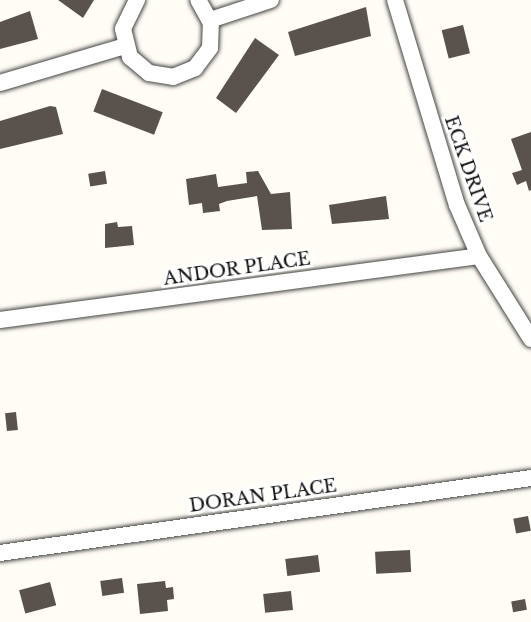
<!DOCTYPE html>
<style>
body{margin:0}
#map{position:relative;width:531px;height:622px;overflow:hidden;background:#fffdf5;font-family:"Libre Baskerville",serif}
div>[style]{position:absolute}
.building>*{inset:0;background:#5a524d;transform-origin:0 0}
.roads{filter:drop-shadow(0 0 2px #444) drop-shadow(0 0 2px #444)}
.minor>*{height:16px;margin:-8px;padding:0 8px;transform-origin:8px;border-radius:8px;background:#fff}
span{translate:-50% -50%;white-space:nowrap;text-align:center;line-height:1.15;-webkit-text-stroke:6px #fff;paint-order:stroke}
.street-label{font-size:18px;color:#111}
</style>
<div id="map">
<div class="building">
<div style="clip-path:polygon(58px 0,94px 0,83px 18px)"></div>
<div style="clip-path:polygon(366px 7px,371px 36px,295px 56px,288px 32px)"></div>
<div style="clip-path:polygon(30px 11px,38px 39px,0 49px,0 22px)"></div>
<div style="left:463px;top:25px;width:29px;height:22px;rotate:76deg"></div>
<div style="clip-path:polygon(255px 38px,279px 55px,236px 113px,216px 98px)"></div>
<div style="left:102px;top:89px;width:65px;height:24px;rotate:21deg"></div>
<div style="clip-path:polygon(50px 106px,56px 107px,63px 134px,0 149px,0 121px)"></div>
<div style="clip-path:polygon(531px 132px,531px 190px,529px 191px,526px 181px,517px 185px,512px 173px,522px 170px,511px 139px)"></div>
<div style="left:105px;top:171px;width:13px;height:17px;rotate:81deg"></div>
<div style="clip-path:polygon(258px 171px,271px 194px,290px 192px,292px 229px,262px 230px,257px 196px,227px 201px,219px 204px,220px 211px,203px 213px,202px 203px,189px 205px,186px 179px,216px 174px,218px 187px,247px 183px,246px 172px)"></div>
<div style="clip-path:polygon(386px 196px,389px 219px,332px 224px,329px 205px)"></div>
<div style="clip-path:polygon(117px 222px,118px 227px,132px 226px,134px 245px,105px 248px,105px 224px)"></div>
<div style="left:16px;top:412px;width:18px;height:11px;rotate:84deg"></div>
<div style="left:528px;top:516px;width:15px;height:15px;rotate:79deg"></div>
<div style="left:410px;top:550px;width:22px;height:35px;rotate:87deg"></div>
<div style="left:318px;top:555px;width:17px;height:33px;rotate:83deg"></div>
<div style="left:122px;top:578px;width:15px;height:22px;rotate:82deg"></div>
<div style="clip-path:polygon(165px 581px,166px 588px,173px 587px,174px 599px,167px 600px,168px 611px,140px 614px,137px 584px)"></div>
<div style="left:50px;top:582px;width:24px;height:32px;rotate:75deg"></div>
<div style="left:291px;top:591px;width:19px;height:28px;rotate:84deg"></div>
<div style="left:525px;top:599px;width:11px;height:14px;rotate:80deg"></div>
</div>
<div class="roads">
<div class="minor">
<div style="left:137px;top:0;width:32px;rotate:116deg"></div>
<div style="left:123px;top:29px;width:29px;rotate:76deg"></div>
<div style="left:130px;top:57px;width:25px;rotate:40deg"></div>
<div style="left:149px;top:73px;width:24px;rotate:9deg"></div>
<div style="left:173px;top:77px;width:24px;rotate:-22deg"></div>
<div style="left:195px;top:68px;width:25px;rotate:-53deg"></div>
<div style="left:210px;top:48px;width:25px;rotate:-88deg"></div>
<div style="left:211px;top:23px;width:26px;rotate:-119deg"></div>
<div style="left:395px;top:0;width:214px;rotate:73.2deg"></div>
<div style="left:457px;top:205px;width:56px;rotate:66.7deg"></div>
<div style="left:479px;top:256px;width:98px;rotate:57.9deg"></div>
<div style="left:210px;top:20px;width:64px;rotate:-18.2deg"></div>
<div style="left:0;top:83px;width:130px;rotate:-16.5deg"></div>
<div style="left:0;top:320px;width:483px;rotate:-7.6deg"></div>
<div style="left:0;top:553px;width:536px;rotate:-8.04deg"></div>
</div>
</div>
<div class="street-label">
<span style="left:468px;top:169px;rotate:71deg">ECK DRIVE</span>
<span style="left:237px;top:269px;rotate:-8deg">ANDOR PLACE</span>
<span style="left:263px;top:496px;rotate:-8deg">DORAN PLACE</span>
</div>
</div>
